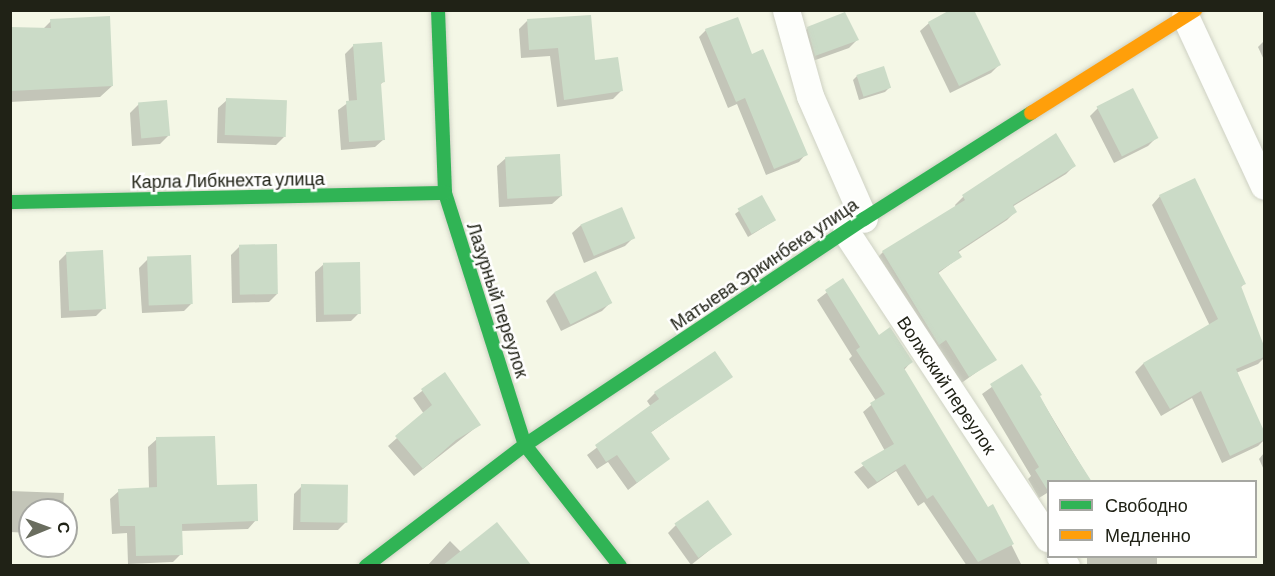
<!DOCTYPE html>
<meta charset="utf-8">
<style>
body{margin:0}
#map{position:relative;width:1275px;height:576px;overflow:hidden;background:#f4f7e6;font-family:Barlow,sans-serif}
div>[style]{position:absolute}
.shadow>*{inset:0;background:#0003;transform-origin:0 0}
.building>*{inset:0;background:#cbdbc7;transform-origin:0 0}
.roads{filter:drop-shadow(0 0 2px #ced1c3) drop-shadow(0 0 2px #ced1c3)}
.street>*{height:27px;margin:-13.5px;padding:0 13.5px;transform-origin:13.5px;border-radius:13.5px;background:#fdfefb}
.fast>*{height:14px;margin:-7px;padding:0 7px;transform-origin:7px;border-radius:7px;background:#30b455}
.slow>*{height:14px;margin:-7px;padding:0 7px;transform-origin:7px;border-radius:7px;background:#ff9f0a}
span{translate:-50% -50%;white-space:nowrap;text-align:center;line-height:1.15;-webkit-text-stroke:5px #fff;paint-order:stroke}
.street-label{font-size:18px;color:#202216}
.frame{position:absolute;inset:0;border:12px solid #202216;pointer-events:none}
.legend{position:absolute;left:1047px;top:480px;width:210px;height:78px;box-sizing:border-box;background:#fff;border:2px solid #a6a7a2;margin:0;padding:8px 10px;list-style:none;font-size:18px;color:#202216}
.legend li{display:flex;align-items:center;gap:12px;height:30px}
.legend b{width:30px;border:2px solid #a6a7a2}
.north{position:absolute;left:18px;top:498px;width:60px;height:60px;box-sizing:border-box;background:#fff;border:2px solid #a6a7a2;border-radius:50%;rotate:89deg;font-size:16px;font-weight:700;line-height:24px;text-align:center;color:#202216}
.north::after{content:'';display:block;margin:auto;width:21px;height:27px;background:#6a6d5f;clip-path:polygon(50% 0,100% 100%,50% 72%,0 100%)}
</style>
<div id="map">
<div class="shadow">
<div style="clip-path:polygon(51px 21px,112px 86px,100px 97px,10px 102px,10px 29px,42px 30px)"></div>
<div style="clip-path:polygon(527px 21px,593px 62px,621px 91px,613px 99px,557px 107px,550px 56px,521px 58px,519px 29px)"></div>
<div style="clip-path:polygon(929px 23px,999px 65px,991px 73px,950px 93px,920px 31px)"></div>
<div style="clip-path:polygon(808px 28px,857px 40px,849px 48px,807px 63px,800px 37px)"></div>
<div style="clip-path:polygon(706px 30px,751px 56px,806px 154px,799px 162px,766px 175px,737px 104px,728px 108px,699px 37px)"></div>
<div style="clip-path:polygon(1264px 41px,1264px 60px,1258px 47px)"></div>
<div style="clip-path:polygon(354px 45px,383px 82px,380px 85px,384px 139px,375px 147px,341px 150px,338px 110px,349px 102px,345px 54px)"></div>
<div style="clip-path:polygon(857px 76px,889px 88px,885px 92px,859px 100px,853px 80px)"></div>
<div style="clip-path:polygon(227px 100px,284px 137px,276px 145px,217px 143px,218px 108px)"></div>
<div style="clip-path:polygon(139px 104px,168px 136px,160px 144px,132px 146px,130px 113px)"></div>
<div style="clip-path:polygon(1098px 108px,1157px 137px,1148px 146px,1114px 163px,1090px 116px)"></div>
<div style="clip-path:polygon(506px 158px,561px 196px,552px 204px,499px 207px,497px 166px)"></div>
<div style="clip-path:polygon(1074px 166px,1066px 174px,1012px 207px,1015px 212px,1007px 220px,957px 253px,960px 257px,937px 274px,995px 359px,960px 384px,875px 260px,883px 252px,956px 207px,955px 205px,963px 197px)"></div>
<div style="clip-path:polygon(1160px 196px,1244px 284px,1240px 288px,1264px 350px,1264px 358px,1258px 364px,1236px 373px,1264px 440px,1258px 446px,1222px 463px,1192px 398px,1161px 416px,1135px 372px,1143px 364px,1210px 326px,1152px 205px)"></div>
<div style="clip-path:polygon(739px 211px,775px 220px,748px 237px,735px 214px)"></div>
<div style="clip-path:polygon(581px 225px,633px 238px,625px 246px,584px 263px,572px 233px)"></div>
<div style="clip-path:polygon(239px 247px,277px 294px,269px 302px,232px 303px,231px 255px)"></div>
<div style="clip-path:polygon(67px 253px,104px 308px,96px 316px,61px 318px,59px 261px)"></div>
<div style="clip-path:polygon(148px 259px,192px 303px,184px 311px,142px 313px,139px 268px)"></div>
<div style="clip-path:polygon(324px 264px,359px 313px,351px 321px,316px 322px,315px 272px)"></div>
<div style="clip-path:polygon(843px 280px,879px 337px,911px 362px,904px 370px,987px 509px,992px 506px,1022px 566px,967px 566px,924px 502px,918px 506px,896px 471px,868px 489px,854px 472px,885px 451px,863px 412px,876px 401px,849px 359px,852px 356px,817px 300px)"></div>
<div style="clip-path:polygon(554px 293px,610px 303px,602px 311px,561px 331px,546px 301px)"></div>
<div style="clip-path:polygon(1021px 366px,1091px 482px,1048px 482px,1048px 495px,1047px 493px,1039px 498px,1028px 479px,1031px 476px,982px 394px)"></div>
<div style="clip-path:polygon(444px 374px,479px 425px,414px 476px,388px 446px,424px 414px,413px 398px)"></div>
<div style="clip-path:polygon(731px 376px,650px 433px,668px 459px,628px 490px,608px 462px,597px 469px,587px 455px,651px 407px,647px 401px,655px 393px)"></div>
<div style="clip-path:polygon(157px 439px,215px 487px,256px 520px,248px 529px,180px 531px,181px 554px,173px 562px,128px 564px,127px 533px,112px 534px,110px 499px,119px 491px,149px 489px,148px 447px)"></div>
<div style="clip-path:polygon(1264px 453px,1264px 470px,1259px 459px)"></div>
<div style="clip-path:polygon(302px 486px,346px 522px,338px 530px,293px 530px,294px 494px)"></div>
<div style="clip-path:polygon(10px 491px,64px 493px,63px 510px,30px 510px,30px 533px,10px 532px)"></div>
<div style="clip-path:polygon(676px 525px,731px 533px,691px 565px,668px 533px)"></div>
<div style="clip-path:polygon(450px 541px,461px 552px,482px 566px,427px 566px)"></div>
<div style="left:1087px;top:556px;width:70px;height:12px"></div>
</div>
<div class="building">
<div style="clip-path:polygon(950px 10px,974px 10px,1001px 65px,959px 86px,928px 22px)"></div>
<div style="clip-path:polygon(845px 12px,859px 40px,815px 56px,807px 27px)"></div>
<div style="clip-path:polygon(591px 15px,595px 60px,618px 57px,623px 91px,564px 100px,558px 48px,529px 50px,527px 19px)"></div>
<div style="clip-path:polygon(110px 16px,113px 86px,10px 91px,10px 27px,51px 28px,50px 19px)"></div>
<div style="clip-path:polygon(738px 17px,752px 54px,763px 49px,808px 155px,774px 169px,745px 98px,736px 102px,705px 29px)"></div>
<div style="clip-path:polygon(382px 42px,385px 82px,381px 83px,385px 140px,349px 142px,346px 101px,357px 100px,353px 44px)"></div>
<div style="left:884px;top:66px;width:23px;height:29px;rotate:72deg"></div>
<div style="left:1133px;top:88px;width:56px;height:41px;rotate:63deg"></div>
<div style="left:226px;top:98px;width:61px;height:37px;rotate:2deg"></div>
<div style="left:167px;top:100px;width:36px;height:29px;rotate:85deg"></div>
<div style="clip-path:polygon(1056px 133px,1076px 166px,1013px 205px,1017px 212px,958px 251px,962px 257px,938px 272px,997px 360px,969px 377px,946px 340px,939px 345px,882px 251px,965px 200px,962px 195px)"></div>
<div style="left:560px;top:154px;width:42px;height:55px;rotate:87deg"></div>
<div style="clip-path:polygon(1195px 178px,1246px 284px,1241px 286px,1264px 346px,1264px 357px,1236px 369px,1264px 431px,1264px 440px,1230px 456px,1201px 391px,1170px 409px,1143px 363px,1218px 319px,1159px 195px)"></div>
<div style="left:762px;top:195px;width:29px;height:28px;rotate:61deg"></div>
<div style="left:622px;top:207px;width:34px;height:45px;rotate:67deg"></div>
<div style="left:277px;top:244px;width:50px;height:38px;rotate:89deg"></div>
<div style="left:103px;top:250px;width:59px;height:37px;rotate:87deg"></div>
<div style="left:191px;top:255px;width:49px;height:44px;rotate:88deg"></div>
<div style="left:360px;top:262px;width:52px;height:37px;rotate:89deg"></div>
<div style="left:596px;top:271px;width:36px;height:47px;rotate:63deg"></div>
<div style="clip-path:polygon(843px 278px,879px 335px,890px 327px,913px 362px,904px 368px,988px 507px,993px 504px,1014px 544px,978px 562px,933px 495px,927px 499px,905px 464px,877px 482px,861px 463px,894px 444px,870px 403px,885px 394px,856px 350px,860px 347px,825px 290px)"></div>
<div style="clip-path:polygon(715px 351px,733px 377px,651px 432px,670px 459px,637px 483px,617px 455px,606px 462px,595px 445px,659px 399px,654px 392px)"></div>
<div style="clip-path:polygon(1022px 364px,1042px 395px,1040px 396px,1060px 432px,1092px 482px,1048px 482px,1048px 491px,1035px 470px,1039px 467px,990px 384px)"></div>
<div style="clip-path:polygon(445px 372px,481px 425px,456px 440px,423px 469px,395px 436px,432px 405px,421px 389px)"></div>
<div style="clip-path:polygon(215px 436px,217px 485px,257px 484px,258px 521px,182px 524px,183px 555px,136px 556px,135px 526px,120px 526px,118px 489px,157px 487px,156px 437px)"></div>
<div style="left:301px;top:484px;width:47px;height:38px;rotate:1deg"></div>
<div style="left:708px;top:500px;width:42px;height:41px;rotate:55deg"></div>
<div style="clip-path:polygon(497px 522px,532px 566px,442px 566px)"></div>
</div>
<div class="roads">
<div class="street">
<div style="left:786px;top:10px;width:89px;rotate:74.4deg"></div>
<div style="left:810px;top:96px;width:134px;rotate:66.3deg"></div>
<div style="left:1185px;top:16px;width:187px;rotate:65.1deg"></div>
<div style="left:846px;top:232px;width:367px;rotate:56.6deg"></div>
<div style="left:1060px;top:556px;width:12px;rotate:59deg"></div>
</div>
<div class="fast">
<div style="left:438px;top:10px;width:183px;rotate:87.8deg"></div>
<div style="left:445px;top:193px;width:264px;rotate:72.4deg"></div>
<div style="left:525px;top:445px;width:154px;rotate:51.9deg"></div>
<div style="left:10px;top:202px;width:435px;rotate:-1.2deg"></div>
<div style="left:366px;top:566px;width:200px;rotate:-37.3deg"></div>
<div style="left:525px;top:445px;width:407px;rotate:-33.7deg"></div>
<div style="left:864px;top:219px;width:198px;rotate:-32.4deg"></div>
</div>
<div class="slow">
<div style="left:1031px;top:113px;width:194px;rotate:-32.1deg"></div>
</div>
</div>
<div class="street-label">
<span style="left:228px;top:180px;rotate:-1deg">Карла Либкнехта улица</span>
<span style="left:764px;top:264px;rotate:-34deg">Матыева Эркинбека улица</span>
<span style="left:498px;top:300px;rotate:72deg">Лазурный переулок</span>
<span style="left:947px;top:385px;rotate:56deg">Волжский переулок</span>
</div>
<div class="frame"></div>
<ul class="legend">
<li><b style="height:8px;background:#30b455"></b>Свободно</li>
<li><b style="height:8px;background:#ff9f0a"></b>Медленно</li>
</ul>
<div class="north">С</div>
</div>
